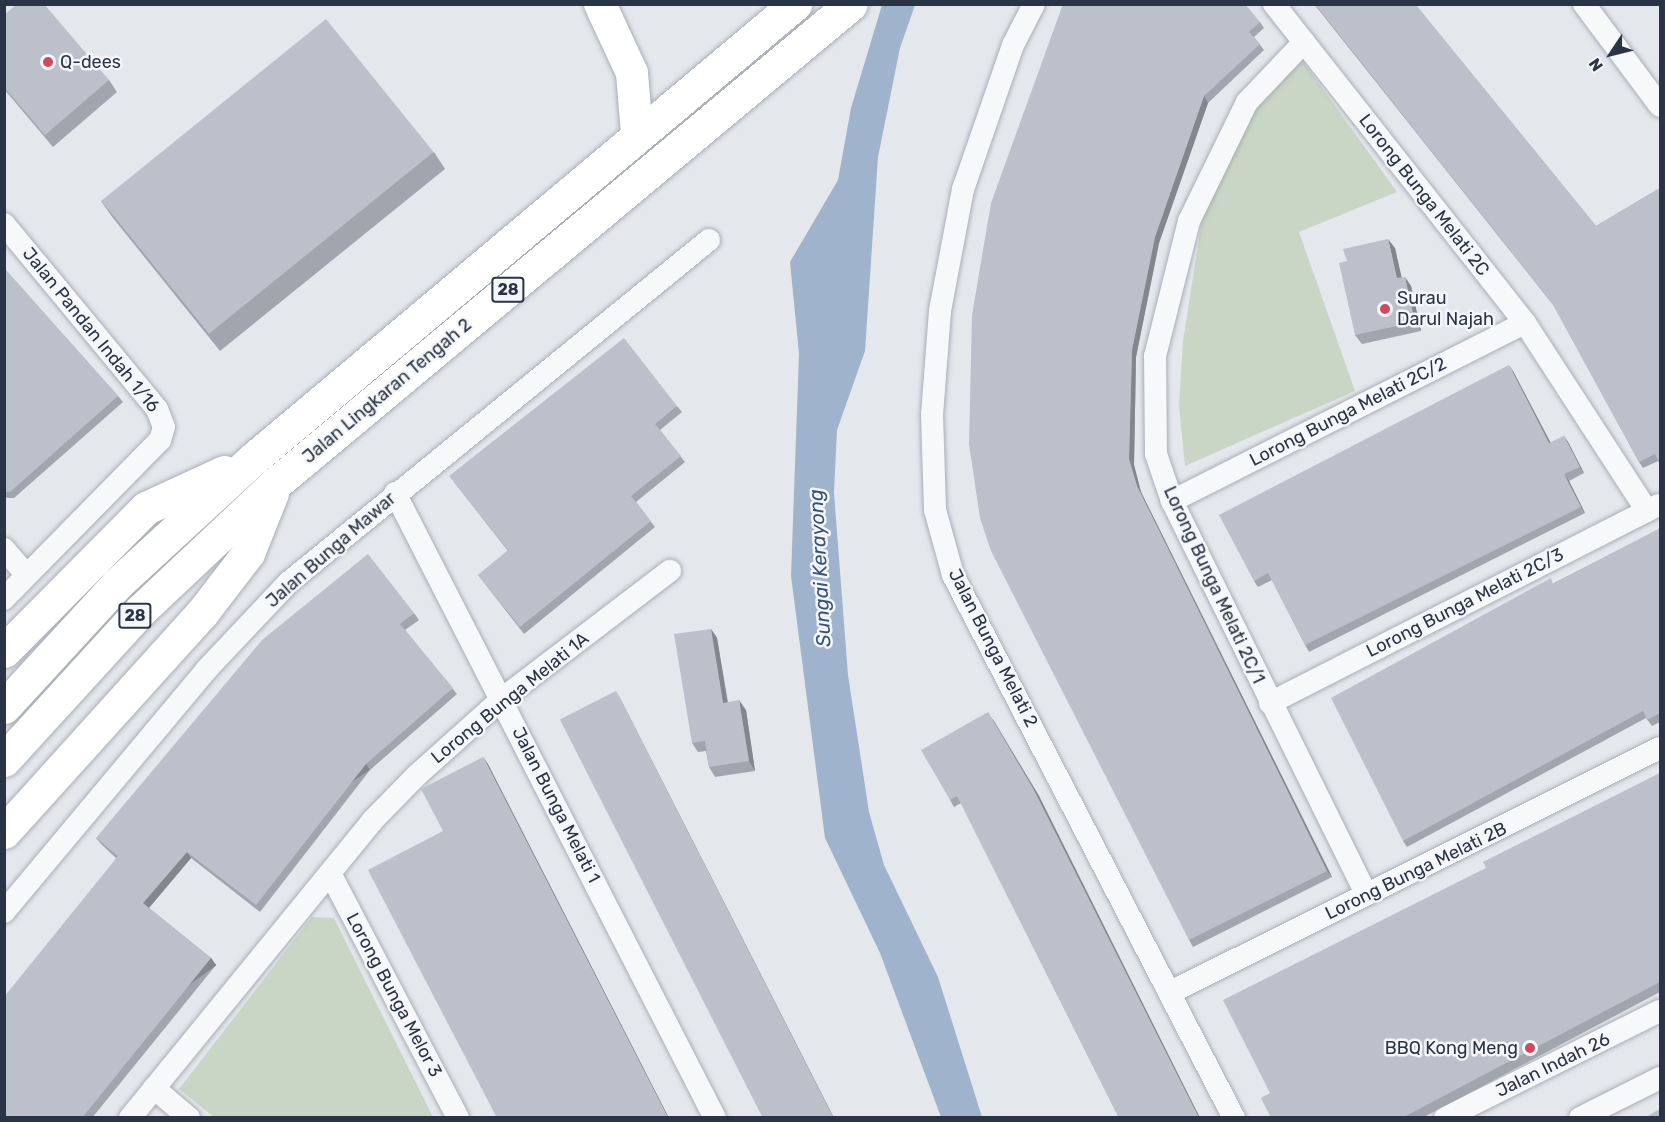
<!DOCTYPE html>
<style>
body{margin:0}
#map{position:relative;width:1665px;height:1122px;overflow:hidden;background:#e4e7ec;font-family:Rubik,sans-serif}
div>[style]{position:absolute}
.green>*{inset:0;background:#c9d6c5}
.water>*{inset:0;background:#9fb4cc}
.roads{filter:drop-shadow(0 0 2px #a9aeb7) drop-shadow(0 0 2px #a9aeb7)}
.street>*{height:22px;margin:-11px;padding:0 11px;transform-origin:11px;border-radius:11px;background:#f7f8fa}
.secondary>*{height:32px;margin:-16px;padding:0 16px;transform-origin:16px;border-radius:16px;background:#fff}
.highway>*{height:33px;margin:-16.5px;padding:0 16.5px;transform-origin:16.5px;border-radius:16.5px;background:#fff}
.wall>*{inset:0;background:#a1a5ae}
.shaded-wall>*{inset:0;background:#83868d;transform-origin:0 0}
.building>*{inset:0;background:#bbc0ca;transform-origin:0 0}
.dots>*{width:16px;height:16px;translate:-50% -50%;box-sizing:border-box;border:3px solid #f4f6f9;border-radius:50%}
span{translate:-50% -50%;white-space:nowrap;text-align:center;line-height:1.15;-webkit-text-stroke:5px #f4f6f9;paint-order:stroke}
.shield-label span{padding:2px 4px;background:#f4f6f9;border:2px solid;border-radius:4px;-webkit-text-stroke-width:0}
.shield-label{font-size:16px;color:#2b3445;font-weight:700}
.poi-label{font-size:18px;color:#2b3445}
.left{translate:0 -50%;text-align:left}
.right{translate:-100% -50%;text-align:right}
.street-label{font-size:18px;color:#2b3445}
.water-label{font-size:20px;color:#34527a;font-style:italic}
.frame{position:absolute;inset:0;border:6px solid #2b3445;pointer-events:none}
.north{position:absolute;left:1581px;top:24px;width:60px;height:60px;-webkit-text-stroke:4px #f4f6f9;paint-order:stroke;rotate:235deg;font-size:16px;font-weight:700;line-height:24px;text-align:center;color:#2b3445}
.north::after{content:'';display:block;margin:auto;width:21px;height:27px;background:#2b3445;clip-path:polygon(50% 0,100% 100%,50% 72%,0 100%)}
</style>
<div id="map">
<div class="green">
<div style="clip-path:polygon(1300px 57px,1397px 192px,1299px 232px,1355px 391px,1185px 466px,1179px 406px,1183px 341px,1203px 213px,1249px 110px)"></div>
<div style="clip-path:polygon(312px 917px,334px 918px,433px 1117px,214px 1117px,179px 1089px)"></div>
</div>
<div class="water">
<div style="clip-path:polygon(882px 5px,915px 5px,900px 48px,878px 157px,865px 351px,837px 430px,834px 493px,848px 675px,869px 812px,884px 865px,938px 977px,982px 1117px,941px 1117px,880px 953px,825px 838px,791px 576px,799px 354px,790px 262px,838px 180px,851px 108px)"></div>
</div>
<div class="roads">
<div class="street">
<div style="left:1034px;top:4px;width:46px;rotate:117.1deg"></div>
<div style="left:1013px;top:45px;width:152px;rotate:109.1deg"></div>
<div style="left:963px;top:189px;width:124px;rotate:100.7deg"></div>
<div style="left:940px;top:311px;width:103px;rotate:94.4deg"></div>
<div style="left:932px;top:414px;width:96px;rotate:88.2deg"></div>
<div style="left:935px;top:510px;width:67px;rotate:74.5deg"></div>
<div style="left:953px;top:575px;width:611px;rotate:62.64deg"></div>
<div style="left:1274px;top:4px;width:406px;rotate:51.8deg"></div>
<div style="left:1525px;top:323px;width:224px;rotate:57deg"></div>
<div style="left:1584px;top:4px;width:127px;rotate:53.3deg"></div>
<div style="left:1304px;top:42px;width:83px;rotate:133.5deg"></div>
<div style="left:1247px;top:102px;width:132px;rotate:116deg"></div>
<div style="left:1189px;top:221px;width:139px;rotate:104.1deg"></div>
<div style="left:1155px;top:356px;width:98px;rotate:89.4deg"></div>
<div style="left:1156px;top:454px;width:50px;rotate:71.2deg"></div>
<div style="left:1172px;top:501px;width:438px;rotate:63.7deg"></div>
<div style="left:4px;top:224px;width:240px;rotate:50.4deg"></div>
<div style="left:157px;top:409px;width:19px;rotate:69deg"></div>
<div style="left:164px;top:427px;width:14px;rotate:107deg"></div>
<div style="left:160px;top:440px;width:223px;rotate:134.5deg"></div>
<div style="left:395px;top:493px;width:702px;rotate:62.89deg"></div>
<div style="left:1172px;top:501px;width:395px;rotate:-26.8deg"></div>
<div style="left:4px;top:549px;width:33px;rotate:49deg"></div>
<div style="left:1270px;top:703px;width:436px;rotate:-27deg"></div>
<div style="left:330px;top:873px;width:276px;rotate:62.4deg"></div>
<div style="left:4px;top:912px;width:317px;rotate:-50.1deg"></div>
<div style="left:207px;top:669px;width:118px;rotate:-46.7deg"></div>
<div style="left:288px;top:583px;width:543px;rotate:-39.17deg"></div>
<div style="left:1171px;top:992px;width:546px;rotate:-26.52deg"></div>
<div style="left:154px;top:1088px;width:46px;rotate:40.6deg"></div>
<div style="left:130px;top:1118px;width:383px;rotate:-50.8deg"></div>
<div style="left:372px;top:821px;width:63px;rotate:-45.6deg"></div>
<div style="left:416px;top:776px;width:117px;rotate:-41.9deg"></div>
<div style="left:503px;top:698px;width:210px;rotate:-37.3deg"></div>
<div style="left:1445px;top:1118px;width:240px;rotate:-26.5deg"></div>
<div style="left:1580px;top:1118px;width:89px;rotate:-26.6deg"></div>
</div>
<div class="secondary">
<div style="left:600px;top:4px;width:76px;rotate:65.1deg"></div>
<div style="left:632px;top:73px;width:61px;rotate:85.3deg"></div>
</div>
<div class="highway">
<div style="left:4px;top:651px;width:202px;rotate:-45.2deg"></div>
<div style="left:146px;top:508px;width:86px;rotate:-24.8deg"></div>
<div style="left:4px;top:707px;width:167px;rotate:-47.4deg"></div>
<div style="left:117px;top:584px;width:185px;rotate:-42.6deg"></div>
<div style="left:253px;top:459px;width:708px;rotate:-40.01deg"></div>
<div style="left:4px;top:760px;width:202px;rotate:-47.6deg"></div>
<div style="left:140px;top:611px;width:187px;rotate:-43.3deg"></div>
<div style="left:276px;top:483px;width:748px;rotate:-39.8deg"></div>
<div style="left:4px;top:832px;width:295px;rotate:-47.9deg"></div>
<div style="left:202px;top:613px;width:76px;rotate:-52.5deg"></div>
<div style="left:248px;top:553px;width:65px;rotate:-68.2deg"></div>
</div>
</div>
<div class="wall">
<div style="clip-path:polygon(1063px 4px,1260px 22px,1264px 28px,1254px 37px,1264px 50px,1208px 103px,1159px 243px,1136px 357px,1134px 465px,1141px 492px,1332px 877px,1193px 947px,1189px 940px)"></div>
<div style="clip-path:polygon(1314px 4px,1415px 4px,1596px 226px,1660px 188px,1660px 464px,1658px 461px,1643px 468px,1639px 462px,1554px 306px)"></div>
<div style="clip-path:polygon(4px 15px,109px 80px,117px 92px,53px 147px,4px 89px)"></div>
<div style="clip-path:polygon(434px 152px,445px 169px,220px 351px,113px 218px,101px 201px)"></div>
<div style="clip-path:polygon(1395px 248px,1401px 277px,1411px 286px,1421px 331px,1362px 344px,1355px 335px)"></div>
<div style="clip-path:polygon(4px 268px,118px 396px,123px 402px,14px 498px,7px 498px,4px 495px)"></div>
<div style="clip-path:polygon(1513px 371px,1550px 443px,1564px 436px,1568px 442px,1584px 473px,1569px 481px,1585px 513px,1309px 652px,1305px 645px,1272px 580px,1258px 587px,1254px 581px)"></div>
<div style="clip-path:polygon(677px 406px,682px 412px,660px 430px,685px 462px,636px 502px,655px 527px,524px 634px,478px 575px,508px 551px,454px 482px)"></div>
<div style="clip-path:polygon(1660px 529px,1660px 722px,1652px 726px,1646px 718px,1407px 847px,1403px 841px,1554px 583px)"></div>
<div style="clip-path:polygon(414px 613px,419px 620px,405px 630px,457px 694px,370px 770px,260px 912px,191px 858px,149px 908px,211px 958px,216px 965px,92px 1118px,4px 1118px,116px 858px,101px 844px,96px 838px)"></div>
<div style="clip-path:polygon(711px 629px,717px 638px,728px 702px,746px 710px,755px 771px,715px 777px,709px 767px,706px 751px,698px 752px,692px 743px)"></div>
<div style="clip-path:polygon(993px 719px,1039px 796px,1200px 1118px,1119px 1118px,961px 803px,954px 807px,950px 800px)"></div>
<div style="clip-path:polygon(1660px 773px,1660px 992px,1422px 1118px,1271px 1118px,1270px 1093px,1486px 868px)"></div>
</div>
<div class="shaded-wall">
<div style="clip-path:polygon(1204px 96px,1208px 103px,1159px 243px,1136px 357px,1134px 465px,1141px 492px,1332px 877px,1327px 871px,1137px 486px,1129px 459px,1132px 350px,1155px 237px)"></div>
<div style="clip-path:polygon(1388px 239px,1395px 248px,1404px 288px,1397px 278px)"></div>
<div style="clip-path:polygon(1405px 277px,1411px 286px,1421px 331px,1415px 322px)"></div>
<div style="clip-path:polygon(1509px 365px,1513px 371px,1554px 449px,1549px 443px)"></div>
<div style="clip-path:polygon(1564px 436px,1568px 442px,1584px 473px,1580px 467px)"></div>
<div style="clip-path:polygon(1564px 474px,1569px 481px,1585px 513px,1581px 507px)"></div>
<div style="clip-path:polygon(711px 629px,717px 638px,729px 712px,723px 703px)"></div>
<div style="clip-path:polygon(616px 691px,620px 698px,834px 1118px,833px 1118px)"></div>
<div style="clip-path:polygon(739px 700px,746px 710px,755px 771px,749px 761px)"></div>
<div style="clip-path:polygon(988px 712px,1039px 796px,1200px 1118px,1199px 1118px)"></div>
<div style="clip-path:polygon(483px 757px,488px 764px,669px 1118px,668px 1118px)"></div>
<div style="left:366px;top:764px;width:7px;height:179px;rotate:56deg"></div>
<div style="clip-path:polygon(187px 852px,191px 858px,148px 909px,143px 903px)"></div>
<div style="left:211px;top:958px;width:9px;height:206px;rotate:54deg"></div>
</div>
<div class="building">
<div style="clip-path:polygon(17px 4px,44px 4px,109px 80px,45px 135px,4px 87px,4px 15px)"></div>
<div style="clip-path:polygon(1063px 4px,1245px 4px,1260px 22px,1249px 32px,1260px 44px,1204px 96px,1155px 237px,1132px 350px,1129px 459px,1137px 486px,1327px 871px,1189px 940px,991px 551px,980px 518px,969px 444px,972px 315px,991px 203px)"></div>
<div style="clip-path:polygon(1315px 4px,1415px 4px,1596px 226px,1660px 188px,1660px 459px,1658px 460px,1655px 454px,1639px 462px,1552px 303px)"></div>
<div style="left:326px;top:19px;width:171px;height:289px;rotate:51deg"></div>
<div style="clip-path:polygon(1388px 239px,1397px 278px,1405px 277px,1415px 322px,1355px 335px,1339px 263px,1347px 261px,1343px 249px)"></div>
<div style="clip-path:polygon(4px 268px,118px 396px,10px 492px,4px 492px)"></div>
<div style="clip-path:polygon(624px 338px,677px 406px,655px 424px,681px 456px,631px 496px,651px 521px,520px 627px,478px 575px,508px 550px,449px 476px)"></div>
<div style="clip-path:polygon(1509px 365px,1549px 443px,1564px 436px,1580px 467px,1564px 474px,1581px 507px,1305px 645px,1268px 573px,1254px 581px,1219px 515px)"></div>
<div style="clip-path:polygon(1660px 528px,1660px 713px,1647px 720px,1643px 711px,1403px 841px,1331px 698px,1551px 578px,1553px 584px)"></div>
<div style="clip-path:polygon(368px 554px,414px 613px,400px 624px,453px 688px,366px 764px,256px 905px,187px 852px,143px 903px,211px 958px,82px 1118px,4px 1118px,4px 997px,118px 856px,96px 838px,262px 640px)"></div>
<div style="clip-path:polygon(711px 629px,723px 703px,739px 700px,749px 761px,709px 767px,705px 741px,692px 743px,674px 634px)"></div>
<div style="left:616px;top:691px;width:479px;height:63px;rotate:63deg"></div>
<div style="clip-path:polygon(988px 712px,1034px 790px,1199px 1118px,1119px 1118px,957px 796px,950px 800px,921px 750px)"></div>
<div style="clip-path:polygon(483px 757px,668px 1118px,497px 1118px,368px 870px,443px 831px,421px 789px)"></div>
<div style="clip-path:polygon(1660px 773px,1660px 982px,1402px 1118px,1271px 1118px,1261px 1098px,1270px 1093px,1223px 1000px,1486px 868px,1483px 862px)"></div>
<div style="clip-path:polygon(1660px 1109px,1660px 1118px,1644px 1118px)"></div>
</div>
<div class="dots">
<div style="left:48px;top:62px;background:#d1495b"></div>
<div style="left:1385px;top:309px;background:#d1495b"></div>
<div style="left:1530px;top:1048px;background:#d1495b"></div>
</div>
<div class="shield-label">
<span style="left:508px;top:290px">28</span>
<span style="left:135px;top:616px">28</span>
</div>
<div class="poi-label">
<span class="left" style="left:60px;top:62px">Q-dees</span>
<span class="left" style="left:1397px;top:309px">Surau<br>Darul Najah</span>
<span class="right" style="left:1518px;top:1048px">BBQ Kong Meng</span>
</div>
<div class="street-label">
<span style="left:1424px;top:195px;rotate:52deg">Lorong Bunga Melati 2C</span>
<span style="left:91px;top:330px;rotate:51deg">Jalan Pandan Indah 1/16</span>
<span style="left:387px;top:391px;rotate:-40deg">Jalan Lingkaran Tengah 2</span>
<span style="left:1348px;top:412px;rotate:-27deg">Lorong Bunga Melati 2C/2</span>
<span style="left:331px;top:550px;rotate:-41deg">Jalan Bunga Mawar</span>
<span style="left:1214px;top:585px;rotate:65deg">Lorong Bunga Melati 2C/1</span>
<span style="left:1465px;top:603px;rotate:-27deg">Lorong Bunga Melati 2C/3</span>
<span style="left:993px;top:648px;rotate:63deg">Jalan Bunga Melati 2</span>
<span style="left:510px;top:698px;rotate:-39deg">Lorong Bunga Melati 1A</span>
<span style="left:556px;top:805px;rotate:63deg">Jalan Bunga Melati 1</span>
<span style="left:1416px;top:871px;rotate:-26deg">Lorong Bunga Melati 2B</span>
<span style="left:394px;top:995px;rotate:62deg">Lorong Bunga Melor 3</span>
<span style="left:1553px;top:1065px;rotate:-26deg">Jalan Indah 26</span>
</div>
<div class="water-label">
<span style="left:820px;top:568px;rotate:-93deg">Sungai Kerayong</span>
</div>
<div class="frame"></div>
<div class="north">N</div>
</div>
